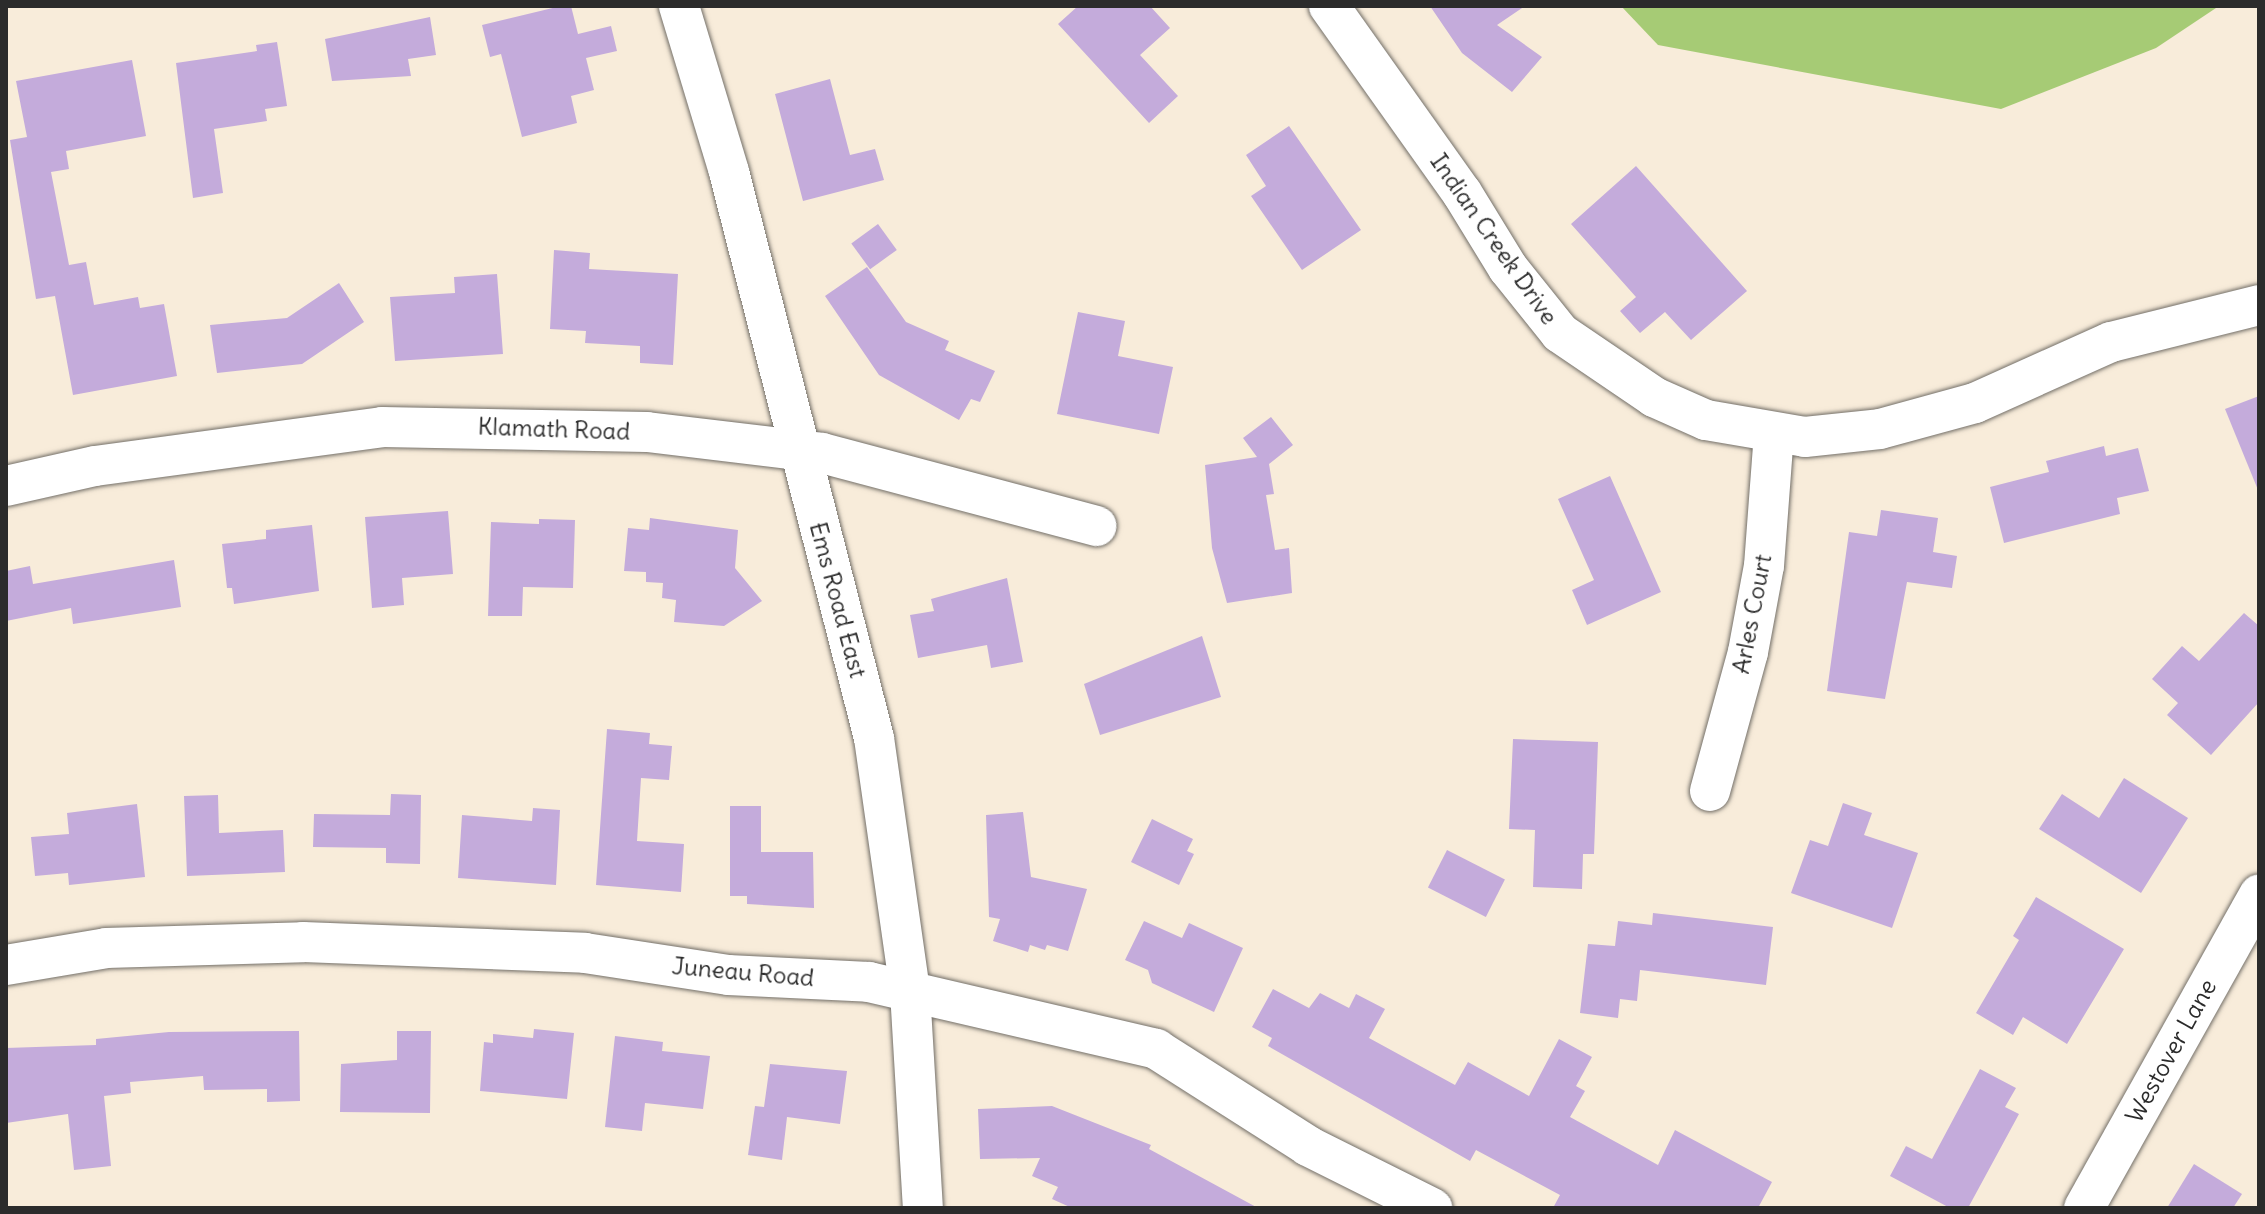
<!DOCTYPE html>
<style>
body{margin:0}
#map{position:relative;width:2265px;height:1214px;overflow:hidden;background:#f8ecda;font-family:Delius,sans-serif}
div>[style]{position:absolute}
.green>*{inset:0;background:#a6cb75}
.building>*{inset:0;background:#c4abdb;transform-origin:0 0}
.roads{filter:drop-shadow(0 0 2px #736f68) drop-shadow(0 0 2px #736f68)}
.minor>*{height:40px;margin:-20px;padding:0 20px;transform-origin:20px;border-radius:20px;background:#fff}
span{translate:-50% -50%;white-space:nowrap;text-align:center;line-height:1.15;-webkit-text-stroke:6px #fff;paint-order:stroke}
.street-label{font-size:24px;color:#2b2b2b}
.frame{position:absolute;inset:0;border:8px solid #2b2b2b;pointer-events:none}
</style>
<div id="map">
<div class="green">
<div style="clip-path:polygon(1621px 6px,2219px 6px,2156px 48px,2001px 109px,1658px 45px)"></div>
</div>
<div class="building">
<div style="clip-path:polygon(561px 6px,571px 6px,578px 34px,611px 26px,617px 51px,586px 58px,594px 90px,571px 96px,577px 123px,522px 137px,501px 54px,490px 57px,482px 25px)"></div>
<div style="clip-path:polygon(1078px 6px,1150px 6px,1170px 28px,1140px 55px,1178px 96px,1149px 123px,1058px 24px)"></div>
<div style="clip-path:polygon(1430px 6px,1525px 6px,1497px 25px,1542px 57px,1512px 92px,1462px 53px)"></div>
<div style="clip-path:polygon(430px 17px,436px 55px,408px 59px,411px 76px,332px 81px,325px 39px)"></div>
<div style="clip-path:polygon(277px 42px,287px 106px,265px 109px,267px 121px,214px 129px,223px 193px,193px 198px,176px 63px,257px 51px,256px 45px)"></div>
<div style="clip-path:polygon(132px 60px,146px 136px,66px 151px,69px 169px,51px 172px,69px 265px,86px 262px,94px 305px,138px 297px,140px 308px,164px 304px,177px 376px,73px 395px,55px 296px,36px 299px,10px 140px,27px 137px,16px 81px)"></div>
<div style="clip-path:polygon(830px 79px,850px 155px,875px 149px,884px 180px,803px 201px,775px 94px)"></div>
<div style="clip-path:polygon(1289px 126px,1361px 230px,1302px 270px,1251px 196px,1266px 186px,1246px 155px)"></div>
<div style="clip-path:polygon(1636px 166px,1747px 291px,1691px 340px,1665px 312px,1640px 333px,1620px 311px,1636px 297px,1571px 224px)"></div>
<div style="left:878px;top:224px;width:32px;height:33px;rotate:54deg"></div>
<div style="clip-path:polygon(554px 250px,590px 253px,589px 269px,678px 274px,673px 365px,640px 363px,640px 346px,585px 343px,586px 331px,550px 329px)"></div>
<div style="clip-path:polygon(867px 267px,906px 322px,949px 341px,945px 350px,995px 371px,980px 402px,971px 399px,959px 420px,879px 375px,825px 296px)"></div>
<div style="clip-path:polygon(497px 274px,503px 354px,395px 361px,390px 297px,455px 293px,454px 277px)"></div>
<div style="clip-path:polygon(339px 283px,364px 322px,302px 364px,217px 373px,210px 325px,287px 318px)"></div>
<div style="clip-path:polygon(1078px 312px,1125px 321px,1118px 356px,1173px 367px,1159px 434px,1057px 414px)"></div>
<div style="clip-path:polygon(2259px 396px,2259px 490px,2258px 490px,2225px 409px)"></div>
<div style="clip-path:polygon(1271px 417px,1293px 445px,1269px 464px,1274px 494px,1266px 495px,1275px 550px,1289px 548px,1292px 593px,1227px 603px,1212px 548px,1205px 465px,1257px 457px,1243px 438px)"></div>
<div style="clip-path:polygon(2104px 446px,2106px 456px,2138px 448px,2149px 491px,2117px 498px,2120px 514px,2004px 543px,1990px 487px,2049px 472px,2046px 461px)"></div>
<div style="clip-path:polygon(1610px 476px,1661px 592px,1587px 625px,1572px 590px,1594px 580px,1558px 499px)"></div>
<div style="clip-path:polygon(1881px 510px,1938px 518px,1933px 552px,1957px 556px,1952px 588px,1907px 582px,1885px 699px,1827px 691px,1849px 532px,1877px 536px)"></div>
<div style="clip-path:polygon(448px 511px,453px 574px,402px 578px,404px 605px,372px 608px,365px 517px)"></div>
<div style="clip-path:polygon(650px 518px,738px 530px,735px 568px,762px 601px,724px 626px,674px 622px,676px 600px,662px 598px,663px 583px,646px 582px,646px 572px,624px 571px,628px 528px,649px 530px)"></div>
<div style="clip-path:polygon(539px 519px,575px 520px,573px 588px,523px 587px,522px 616px,488px 616px,491px 522px,539px 524px)"></div>
<div style="clip-path:polygon(312px 525px,319px 591px,234px 604px,232px 588px,227px 588px,222px 544px,266px 539px,266px 530px)"></div>
<div style="clip-path:polygon(174px 560px,181px 607px,73px 624px,71px 608px,6px 621px,6px 571px,30px 566px,33px 584px)"></div>
<div style="clip-path:polygon(1007px 578px,1023px 662px,991px 668px,987px 645px,918px 658px,910px 615px,934px 611px,931px 599px)"></div>
<div style="clip-path:polygon(2244px 613px,2259px 626px,2259px 702px,2211px 755px,2167px 715px,2178px 703px,2152px 679px,2182px 646px,2199px 661px)"></div>
<div style="clip-path:polygon(1202px 636px,1221px 697px,1100px 735px,1084px 684px)"></div>
<div style="clip-path:polygon(607px 729px,650px 733px,649px 744px,672px 746px,669px 780px,641px 778px,637px 841px,684px 844px,681px 892px,596px 885px)"></div>
<div style="clip-path:polygon(1513px 739px,1598px 742px,1594px 854px,1583px 854px,1582px 889px,1533px 887px,1535px 830px,1509px 829px)"></div>
<div style="clip-path:polygon(2124px 778px,2188px 818px,2141px 893px,2039px 829px,2062px 794px,2099px 818px)"></div>
<div style="clip-path:polygon(391px 794px,421px 795px,420px 864px,386px 863px,386px 848px,313px 847px,314px 814px,390px 815px)"></div>
<div style="clip-path:polygon(218px 795px,219px 833px,283px 830px,285px 872px,187px 876px,184px 796px)"></div>
<div style="clip-path:polygon(1843px 803px,1872px 813px,1864px 835px,1918px 853px,1892px 928px,1791px 893px,1810px 840px,1828px 846px)"></div>
<div style="clip-path:polygon(137px 804px,145px 877px,69px 885px,68px 873px,35px 876px,31px 837px,69px 834px,67px 813px)"></div>
<div style="clip-path:polygon(730px 806px,761px 806px,761px 852px,813px 852px,814px 908px,747px 904px,747px 896px,730px 896px)"></div>
<div style="clip-path:polygon(533px 808px,560px 810px,556px 885px,458px 878px,462px 815px,532px 821px)"></div>
<div style="clip-path:polygon(1023px 812px,1031px 877px,1087px 889px,1068px 951px,1047px 945px,1045px 950px,1030px 945px,1028px 952px,993px 941px,1000px 919px,989px 917px,986px 815px)"></div>
<div style="clip-path:polygon(1152px 819px,1193px 839px,1187px 851px,1194px 854px,1179px 885px,1131px 862px)"></div>
<div style="left:1447px;top:850px;width:65px;height:42px;rotate:27deg"></div>
<div style="clip-path:polygon(2036px 897px,2124px 949px,2067px 1044px,2023px 1017px,2013px 1035px,1976px 1013px,2019px 940px,2013px 936px)"></div>
<div style="clip-path:polygon(1653px 913px,1773px 927px,1766px 985px,1640px 970px,1637px 1001px,1620px 999px,1618px 1018px,1580px 1013px,1588px 944px,1615px 946px,1618px 921px,1652px 925px)"></div>
<div style="clip-path:polygon(1144px 921px,1182px 938px,1189px 923px,1243px 948px,1214px 1012px,1152px 983px,1148px 970px,1125px 960px)"></div>
<div style="clip-path:polygon(1273px 989px,1309px 1008px,1320px 993px,1349px 1008px,1356px 994px,1385px 1009px,1369px 1038px,1455px 1085px,1468px 1062px,1529px 1096px,1559px 1039px,1592px 1057px,1576px 1086px,1585px 1091px,1570px 1117px,1658px 1165px,1675px 1130px,1772px 1182px,1758px 1208px,1553px 1208px,1560px 1195px,1476px 1150px,1470px 1161px,1268px 1046px,1272px 1038px,1252px 1027px)"></div>
<div style="clip-path:polygon(534px 1029px,574px 1033px,567px 1099px,480px 1091px,484px 1042px,493px 1043px,493px 1034px,533px 1038px)"></div>
<div style="clip-path:polygon(299px 1031px,300px 1101px,267px 1102px,267px 1089px,204px 1090px,203px 1076px,130px 1082px,131px 1093px,104px 1096px,111px 1166px,74px 1170px,68px 1114px,6px 1123px,6px 1048px,96px 1045px,96px 1039px,169px 1032px)"></div>
<div style="clip-path:polygon(397px 1031px,431px 1031px,430px 1113px,340px 1112px,341px 1064px,397px 1060px)"></div>
<div style="clip-path:polygon(615px 1036px,663px 1042px,662px 1051px,710px 1056px,703px 1109px,645px 1103px,642px 1131px,605px 1127px)"></div>
<div style="clip-path:polygon(770px 1064px,847px 1071px,840px 1124px,787px 1117px,782px 1160px,748px 1155px,755px 1106px,764px 1107px)"></div>
<div style="clip-path:polygon(1980px 1069px,2016px 1088px,2005px 1107px,2019px 1114px,1968px 1208px,1950px 1208px,1890px 1176px,1906px 1146px,1932px 1159px)"></div>
<div style="clip-path:polygon(1052px 1106px,1151px 1145px,1149px 1149px,1258px 1208px,1072px 1208px,1052px 1199px,1058px 1187px,1032px 1176px,1040px 1158px,980px 1159px,978px 1109px)"></div>
<div style="clip-path:polygon(2194px 1164px,2242px 1194px,2233px 1208px,2167px 1208px)"></div>
</div>
<div class="roads">
<div class="minor">
<div style="left:679px;top:6px;width:173px;rotate:73.2deg"></div>
<div style="left:729px;top:172px;width:584px;rotate:75.63deg"></div>
<div style="left:874px;top:738px;width:256px;rotate:81.9deg"></div>
<div style="left:910px;top:991px;width:217px;rotate:86.6deg"></div>
<div style="left:1329px;top:6px;width:229px;rotate:54.6deg"></div>
<div style="left:1462px;top:193px;width:88px;rotate:58.5deg"></div>
<div style="left:1508px;top:268px;width:83px;rotate:51.3deg"></div>
<div style="left:1560px;top:333px;width:114px;rotate:34.2deg"></div>
<div style="left:1654px;top:397px;width:57px;rotate:23.9deg"></div>
<div style="left:1706px;top:420px;width:100px;rotate:9.7deg"></div>
<div style="left:1805px;top:437px;width:75px;rotate:-6.1deg"></div>
<div style="left:1880px;top:429px;width:98px;rotate:-15.3deg"></div>
<div style="left:1975px;top:403px;width:149px;rotate:-24.2deg"></div>
<div style="left:2111px;top:342px;width:153px;rotate:-14deg"></div>
<div style="left:6px;top:486px;width:91px;rotate:-12.7deg"></div>
<div style="left:95px;top:466px;width:290px;rotate:-7.7deg"></div>
<div style="left:382px;top:427px;width:265px;rotate:1.1deg"></div>
<div style="left:647px;top:432px;width:176px;rotate:6.8deg"></div>
<div style="left:822px;top:453px;width:284px;rotate:14.9deg"></div>
<div style="left:1710px;top:791px;width:144px;rotate:-74.7deg"></div>
<div style="left:1748px;top:652px;width:87px;rotate:-79.5deg"></div>
<div style="left:1764px;top:566px;width:133px;rotate:-85.7deg"></div>
<div style="left:6px;top:965px;width:101px;rotate:-9.6deg"></div>
<div style="left:106px;top:948px;width:197px;rotate:-1.7deg"></div>
<div style="left:303px;top:942px;width:282px;rotate:2.2deg"></div>
<div style="left:585px;top:953px;width:145px;rotate:8.7deg"></div>
<div style="left:728px;top:975px;width:141px;rotate:2.8deg"></div>
<div style="left:869px;top:982px;width:295px;rotate:13.1deg"></div>
<div style="left:1156px;top:1049px;width:180px;rotate:32.5deg"></div>
<div style="left:1308px;top:1146px;width:139px;rotate:26.6deg"></div>
<div style="left:2084px;top:1208px;width:359px;rotate:-60.8deg"></div>
</div>
</div>
<div class="street-label">
<span style="left:1494px;top:239px;rotate:55deg">Indian Creek Drive</span>
<span style="left:554px;top:429px;rotate:2deg">Klamath Road</span>
<span style="left:838px;top:600px;rotate:75deg">Ems Road East</span>
<span style="left:1752px;top:614px;rotate:-79deg">Arles Court</span>
<span style="left:743px;top:972px;rotate:5deg">Juneau Road</span>
<span style="left:2171px;top:1051px;rotate:-61deg">Westover Lane</span>
</div>
<div class="frame"></div>
</div>
